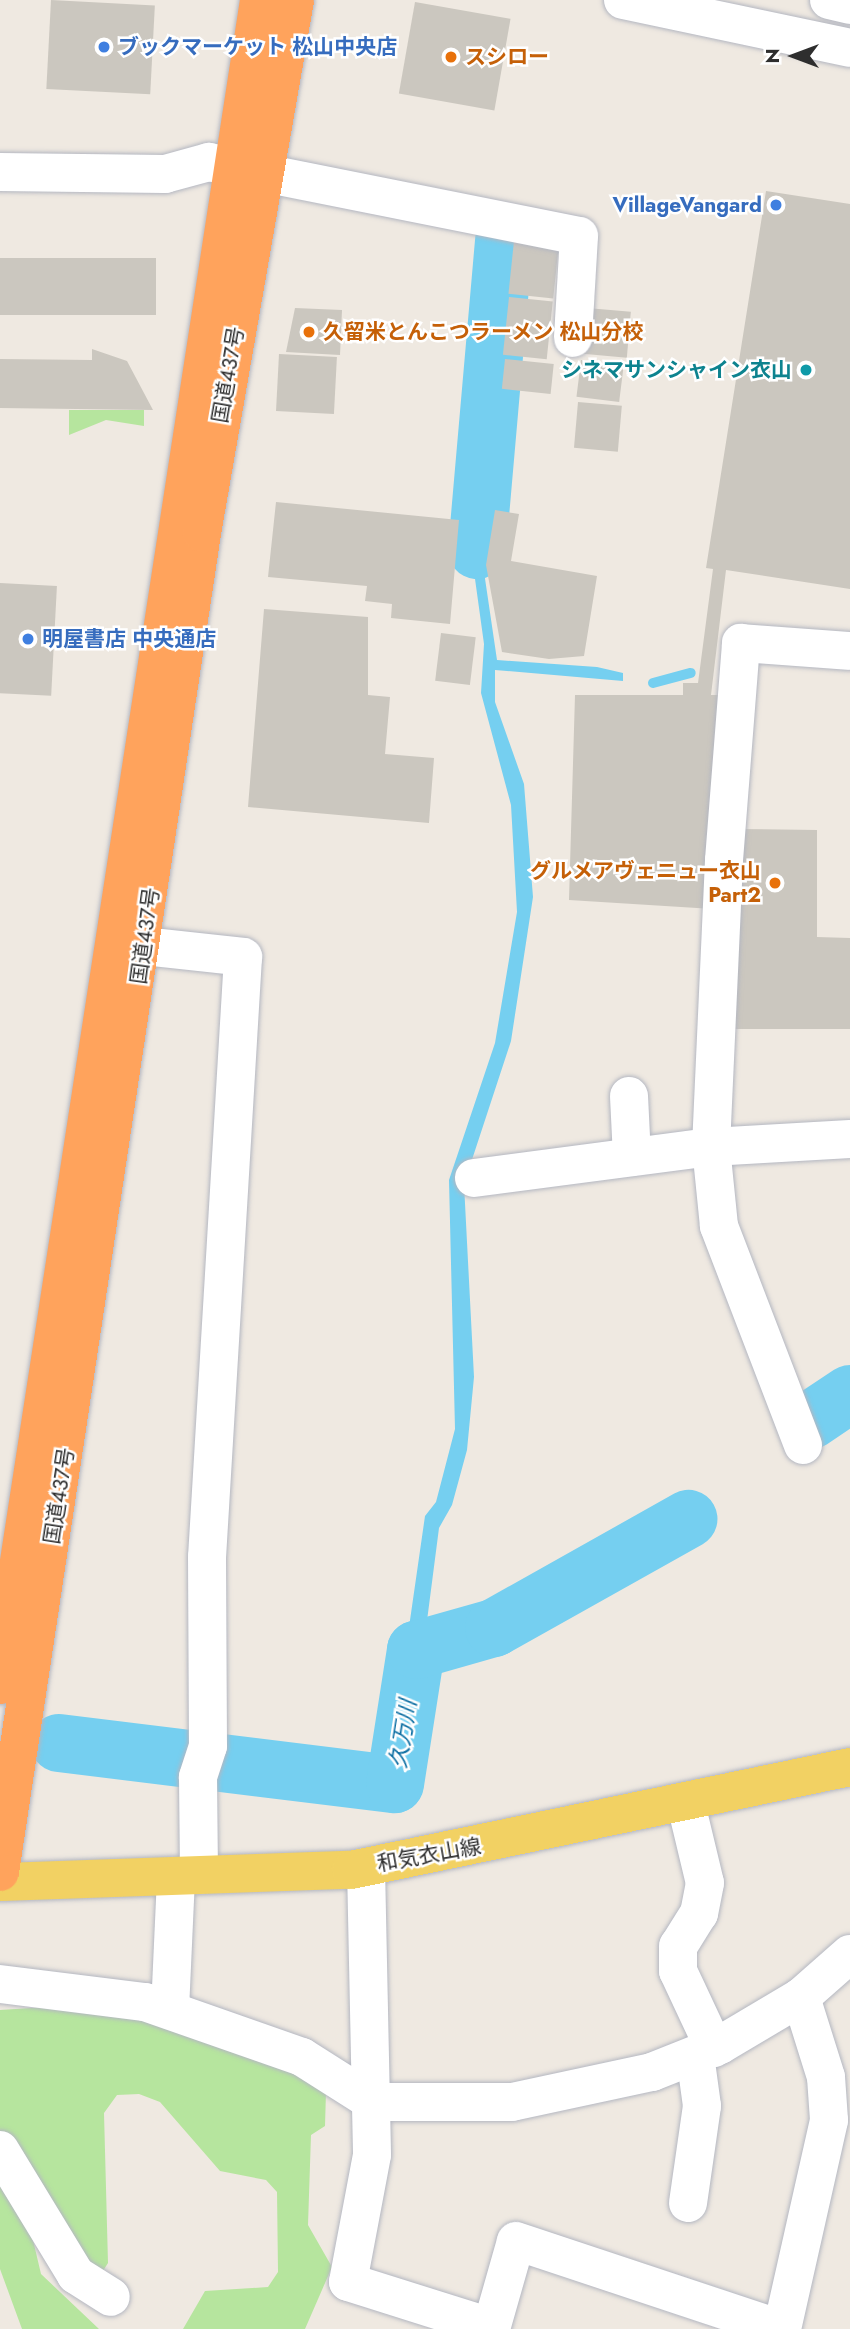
<!DOCTYPE html>
<meta charset="utf-8">
<style>
body{margin:0}
#map{position:relative;width:850px;height:2329px;overflow:hidden;background:#efe9e1;font-family:Jost,"Noto Sans JP",sans-serif}
div>[style]{position:absolute}
.green>*{inset:0;background:#b6e59e}
.water>*{inset:0;background:#75cff0}
.stream>*{height:10px;margin:-5px;padding:0 5px;transform-origin:5px;border-radius:5px;background:#75cff0}
.river>*{height:58px;margin:-29px;padding:0 29px;transform-origin:29px;border-radius:29px;background:#75cff0}
.building>*{inset:0;background:#cbc7bf;transform-origin:0 0}
.roads{filter:drop-shadow(0 0 2px #b4b7c1) drop-shadow(0 0 2px #b4b7c1)}
.minor>*{height:38px;margin:-19px;padding:0 19px;transform-origin:19px;border-radius:19px;background:#fff}
.major>*{height:38px;margin:-19px;padding:0 19px;transform-origin:19px;border-radius:19px;background:#f2d163}
.highway>*{height:38px;margin:-19px;padding:0 19px;transform-origin:19px;border-radius:19px;background:#ffa35c}
.dots>*{width:19px;height:19px;translate:-50% -50%;box-sizing:border-box;border:4px solid #fff;border-radius:50%}
span{translate:-50% -50%;white-space:nowrap;text-align:center;line-height:1.15;-webkit-text-stroke:5px #fff;paint-order:stroke}
.shop-label{font-size:21px;color:#366cbe;font-weight:700}
.left{translate:0 -50%;text-align:left}
.right{translate:-100% -50%;text-align:right}
.food-label{font-size:21px;color:#c56008;font-weight:700}
.culture-label{font-size:21px;color:#0d838f;font-weight:700}
.street-label{font-size:21px;color:#2e2e2e}
.water-label{font-size:23px;color:#0d6fa3;font-style:italic}
.north{position:absolute;left:759px;top:21px;width:70px;height:70px;-webkit-text-stroke:5px #fff;paint-order:stroke;rotate:270deg;font-size:19px;font-weight:700;line-height:28px;text-align:center;color:#2e2e2e}
.north::after{content:'';display:block;margin:auto;width:24px;height:32px;background:#2e2e2e;clip-path:polygon(50% 0,100% 100%,50% 72%,0 100%)}
</style>
<div id="map">
<div class="green">
<div style="clip-path:polygon(69px 410px,144px 410px,144px 426px,106px 420px,69px 435px)"></div>
<div style="clip-path:polygon(78px 2005px,166px 2024px,296px 2069px,326px 2092px,325px 2126px,311px 2135px,308px 2225px,332px 2267px,305px 2329px,183px 2329px,205px 2291px,268px 2287px,278px 2272px,277px 2192px,266px 2180px,220px 2171px,160px 2102px,139px 2094px,117px 2095px,104px 2113px,108px 2263px,101px 2274px,92px 2272px,61px 2221px,33px 2240px,41px 2274px,99px 2329px,22px 2329px,0 2269px,0 2010px)"></div>
</div>
<div class="water">
<div style="clip-path:polygon(483px 469px,495px 473px,483px 565px,497px 660px,597px 667px,623px 673px,623px 681px,495px 670px,495px 702px,524px 784px,533px 897px,511px 1041px,464px 1184px,474px 1377px,467px 1450px,452px 1505px,439px 1528px,424px 1644px,406px 1648px,425px 1516px,436px 1502px,455px 1429px,449px 1180px,495px 1043px,517px 912px,511px 805px,481px 693px,484px 644px,471px 550px)"></div>
</div>
<div class="stream">
<div style="left:653px;top:683px;width:39px;rotate:-15deg"></div>
</div>
<div class="river">
<div style="left:477px;top:550px;width:312px;rotate:-85deg"></div>
<div style="left:811px;top:1420px;width:47px;rotate:-33.7deg"></div>
<div style="left:59px;top:1743px;width:338px;rotate:7deg"></div>
<div style="left:395px;top:1784px;width:136px;rotate:-81.1deg"></div>
<div style="left:416px;top:1650px;width:81px;rotate:-15.8deg"></div>
<div style="left:494px;top:1628px;width:223px;rotate:-29.3deg"></div>
</div>
<div class="building">
<div style="left:51px;top:0;width:104px;height:89px;rotate:3deg"></div>
<div style="left:415px;top:2px;width:97px;height:93px;rotate:10deg"></div>
<div style="clip-path:polygon(766px 191px,850px 204px,850px 589px,726px 570px,711px 695px,723px 695px,713px 909px,569px 900px,575px 695px,683px 695px,683px 683px,698px 683px,713px 569px,706px 568px)"></div>
<div style="left:514px;top:241px;width:45px;height:53px;rotate:6deg"></div>
<div style="left:156px;top:258px;width:57px;height:156px;rotate:90deg"></div>
<div style="left:509px;top:297px;width:44px;height:58px;rotate:6deg"></div>
<div style="clip-path:polygon(295px 308px,342px 310px,340px 355px,286px 352px)"></div>
<div style="left:587px;top:308px;width:44px;height:46px;rotate:5deg"></div>
<div style="clip-path:polygon(92px 349px,127px 361px,153px 410px,0 408px,0 359px,92px 360px)"></div>
<div style="left:279px;top:354px;width:58px;height:57px;rotate:3deg"></div>
<div style="left:505px;top:359px;width:49px;height:30px;rotate:6deg"></div>
<div style="left:581px;top:360px;width:43px;height:37px;rotate:7deg"></div>
<div style="left:578px;top:402px;width:44px;height:46px;rotate:5deg"></div>
<div style="clip-path:polygon(276px 502px,459px 520px,450px 624px,391px 618px,392px 604px,365px 601px,367px 586px,268px 577px)"></div>
<div style="clip-path:polygon(495px 510px,519px 514px,511px 561px,597px 576px,584px 656px,549px 659px,502px 652px,486px 565px)"></div>
<div style="left:0;top:583px;width:57px;height:110px;rotate:3deg"></div>
<div style="clip-path:polygon(264px 609px,368px 617px,368px 695px,390px 697px,385px 754px,434px 758px,429px 823px,248px 807px)"></div>
<div style="left:441px;top:633px;width:35px;height:48px;rotate:7deg"></div>
<div style="clip-path:polygon(733px 829px,817px 830px,817px 937px,850px 938px,850px 1029px,732px 1029px)"></div>
</div>
<div class="roads">
<div class="minor">
<div style="left:623px;top:0;width:232px;rotate:11.9deg"></div>
<div style="left:829px;top:0;width:22px;rotate:13deg"></div>
<div style="left:0;top:172px;width:165px;rotate:0.7deg"></div>
<div style="left:165px;top:174px;width:46px;rotate:-15.3deg"></div>
<div style="left:209px;top:162px;width:377px;rotate:11.3deg"></div>
<div style="left:579px;top:236px;width:102px;rotate:93.4deg"></div>
<div style="left:115px;top:943px;width:129px;rotate:6.2deg"></div>
<div style="left:243px;top:957px;width:601px;rotate:93.43deg"></div>
<div style="left:207px;top:1557px;width:189px;rotate:89.7deg"></div>
<div style="left:208px;top:1746px;width:33px;rotate:108deg"></div>
<div style="left:198px;top:1777px;width:98px;rotate:89.4deg"></div>
<div style="left:629px;top:1096px;width:61px;rotate:87.2deg"></div>
<div style="left:474px;top:1178px;width:239px;rotate:-7.5deg"></div>
<div style="left:711px;top:1147px;width:139px;rotate:-3.3deg"></div>
<div style="left:803px;top:1445px;width:235px;rotate:-111deg"></div>
<div style="left:719px;top:1226px;width:79px;rotate:-95.8deg"></div>
<div style="left:711px;top:1147px;width:287px;rotate:-87.4deg"></div>
<div style="left:724px;top:860px;width:218px;rotate:-85.5deg"></div>
<div style="left:741px;top:643px;width:109px;rotate:4.2deg"></div>
<div style="left:686px;top:1804px;width:81px;rotate:76.5deg"></div>
<div style="left:705px;top:1883px;width:31px;rotate:101deg"></div>
<div style="left:699px;top:1913px;width:39px;rotate:122deg"></div>
<div style="left:678px;top:1946px;width:25px;rotate:90deg"></div>
<div style="left:678px;top:1971px;width:85px;rotate:64.9deg"></div>
<div style="left:366px;top:1867px;width:288px;rotate:88.8deg"></div>
<div style="left:372px;top:2155px;width:129px;rotate:100.7deg"></div>
<div style="left:348px;top:2282px;width:150px;rotate:17.5deg"></div>
<div style="left:0;top:1984px;width:146px;rotate:7.1deg"></div>
<div style="left:145px;top:2002px;width:166px;rotate:19.3deg"></div>
<div style="left:302px;top:2057px;width:84px;rotate:32.4deg"></div>
<div style="left:373px;top:2102px;width:139px"></div>
<div style="left:512px;top:2102px;width:143px;rotate:-12.1deg"></div>
<div style="left:652px;top:2072px;width:73px;rotate:-21.7deg"></div>
<div style="left:720px;top:2045px;width:94px;rotate:-30.7deg"></div>
<div style="left:801px;top:1997px;width:65px;rotate:-41.3deg"></div>
<div style="left:170px;top:2010px;width:134px;rotate:-87.4deg"></div>
<div style="left:0;top:2150px;width:146px;rotate:58.7deg"></div>
<div style="left:76px;top:2275px;width:41px;rotate:32.2deg"></div>
<div style="left:688px;top:2203px;width:98px;rotate:-81.8deg"></div>
<div style="left:702px;top:2106px;width:51px;rotate:-97.8deg"></div>
<div style="left:491px;top:2329px;width:91px;rotate:-74.1deg"></div>
<div style="left:516px;top:2241px;width:279px;rotate:18.4deg"></div>
<div style="left:782px;top:2329px;width:214px;rotate:-77.3deg"></div>
<div style="left:829px;top:2120px;width:43px;rotate:-94deg"></div>
<div style="left:826px;top:2077px;width:84px;rotate:-107.4deg"></div>
</div>
<div class="major">
<div style="left:0;top:1882px;width:351px;rotate:-2deg"></div>
<div style="left:351px;top:1870px;width:510px;rotate:-11.66deg"></div>
</div>
<div class="highway">
<div style="left:0;top:1685px;width:1705px;rotate:-81.26deg"></div>
<div style="left:0;top:1872px;width:1354px;rotate:-81.42deg"></div>
<div style="left:202px;top:533px;width:541px;rotate:-80.1deg"></div>
</div>
</div>
<div class="dots">
<div style="left:104px;top:47px;background:#3f7fe0"></div>
<div style="left:451px;top:57px;background:#e8710a"></div>
<div style="left:776px;top:205px;background:#3f7fe0"></div>
<div style="left:309px;top:332px;background:#e8710a"></div>
<div style="left:806px;top:370px;background:#0f9aa8"></div>
<div style="left:28px;top:639px;background:#3f7fe0"></div>
<div style="left:775px;top:883px;background:#e8710a"></div>
</div>
<div class="shop-label">
<span class="left" style="left:118px;top:47px">ブックマーケット 松山中央店</span>
<span class="right" style="left:762px;top:205px">VillageVangard</span>
<span class="left" style="left:42px;top:639px">明屋書店 中央通店</span>
</div>
<div class="food-label">
<span class="left" style="left:465px;top:57px">スシロー</span>
<span class="left" style="left:323px;top:332px">久留米とんこつラーメン 松山分校</span>
<span class="right" style="left:761px;top:883px">グルメアヴェニュー衣山<br>Part2</span>
</div>
<div class="culture-label">
<span class="right" style="left:792px;top:370px">シネマサンシャイン衣山</span>
</div>
<div class="street-label">
<span style="left:228px;top:375px;rotate:-80deg">国道437号</span>
<span style="left:145px;top:936px;rotate:-82deg">国道437号</span>
<span style="left:59px;top:1496px;rotate:-81deg">国道437号</span>
<span style="left:429px;top:1855px;rotate:-10deg">和気衣山線</span>
</div>
<div class="water-label">
<span style="left:403px;top:1734px;rotate:-81deg">久万川</span>
</div>
<div class="north">N</div>
</div>
